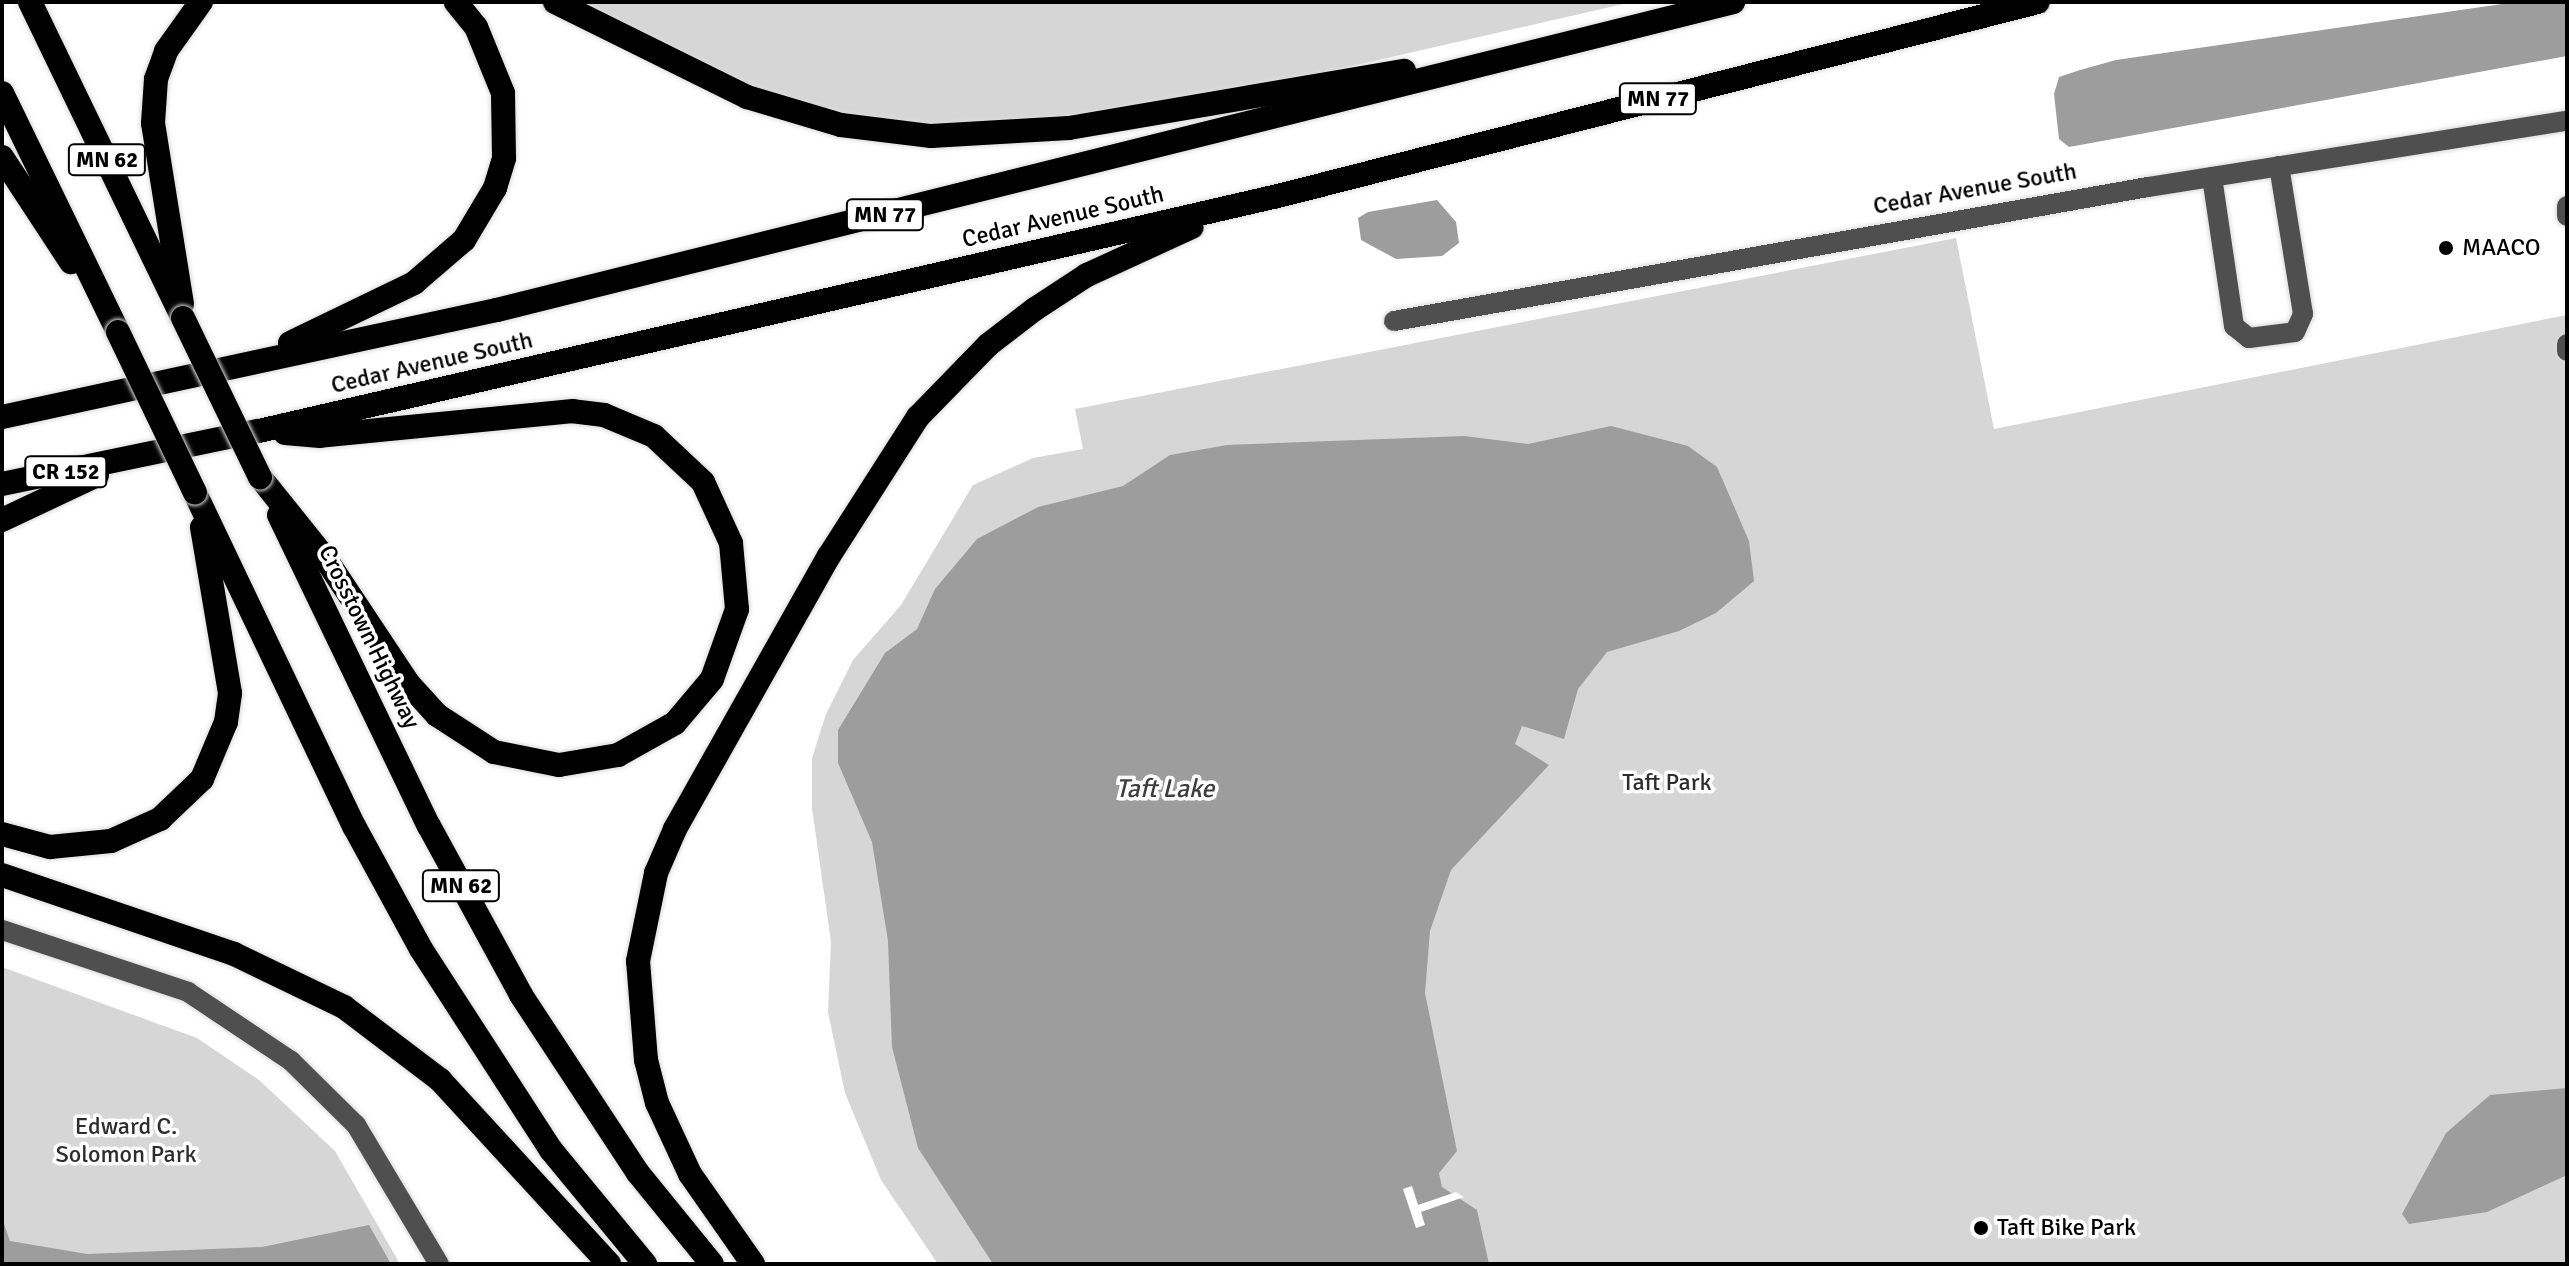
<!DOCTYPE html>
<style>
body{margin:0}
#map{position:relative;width:2569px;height:1266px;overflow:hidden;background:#fff;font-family:Signika,sans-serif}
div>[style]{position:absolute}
.green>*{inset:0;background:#d6d6d6}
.water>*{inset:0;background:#9d9d9d}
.pier>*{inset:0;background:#fff}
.roads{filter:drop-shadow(0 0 2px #dbdbdb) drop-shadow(0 0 2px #dbdbdb)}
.minor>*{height:20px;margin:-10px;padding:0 10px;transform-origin:10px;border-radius:10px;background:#4f4f4f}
.highway>*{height:24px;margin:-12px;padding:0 12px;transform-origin:12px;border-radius:12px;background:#000}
.bridges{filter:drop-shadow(0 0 2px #dbdbdb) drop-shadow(0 0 2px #dbdbdb)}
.highway-bridge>*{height:24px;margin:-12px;padding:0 12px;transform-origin:12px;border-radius:12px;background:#000}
.dots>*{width:22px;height:22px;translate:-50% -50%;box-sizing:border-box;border:4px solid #fff;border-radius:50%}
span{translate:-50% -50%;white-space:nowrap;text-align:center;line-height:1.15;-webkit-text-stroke:7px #fff;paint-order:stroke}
.shield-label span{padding:2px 6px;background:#fff;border:2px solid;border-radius:6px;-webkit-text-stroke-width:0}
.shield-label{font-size:22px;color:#000;font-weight:700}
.street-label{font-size:24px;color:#000}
.poi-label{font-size:24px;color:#000}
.left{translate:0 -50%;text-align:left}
.park-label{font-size:24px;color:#2d2d2d}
.water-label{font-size:26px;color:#3e3e3e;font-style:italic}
.frame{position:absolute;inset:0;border:4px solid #000;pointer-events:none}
</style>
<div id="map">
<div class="green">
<div style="clip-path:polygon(572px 2px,1632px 2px,1225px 95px,1024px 126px,955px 128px,853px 119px,763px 96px)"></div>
<div style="clip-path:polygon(1956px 238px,1994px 429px,2567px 315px,2567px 1264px,938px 1264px,881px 1180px,845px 1093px,828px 1012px,831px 942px,812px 808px,812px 758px,826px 714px,853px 660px,901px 605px,973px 485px,1033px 458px,1083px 449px,1075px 409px)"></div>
<div style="clip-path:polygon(2px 967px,197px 1038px,259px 1080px,335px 1151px,400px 1264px,2px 1264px)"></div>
</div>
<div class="water">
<div style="clip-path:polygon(2516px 2px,2567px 2px,2567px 56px,2069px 147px,2059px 139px,2054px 94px,2059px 77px,2080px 70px,2116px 60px)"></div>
<div style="clip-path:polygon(1437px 200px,1456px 222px,1459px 243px,1442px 256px,1396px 259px,1361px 240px,1358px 218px,1368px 212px)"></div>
<div style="clip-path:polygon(1611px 426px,1688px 446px,1717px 467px,1749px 541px,1754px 581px,1716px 613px,1679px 631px,1607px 652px,1578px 689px,1564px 739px,1522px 726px,1515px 744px,1549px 765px,1451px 870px,1430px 931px,1425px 993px,1457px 1151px,1439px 1173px,1442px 1187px,1477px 1210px,1489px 1264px,993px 1264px,918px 1148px,892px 1047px,888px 941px,872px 842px,838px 763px,838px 730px,885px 653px,917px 629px,935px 589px,977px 539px,1038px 507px,1123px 486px,1170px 455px,1227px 445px,1464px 436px,1528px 444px)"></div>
<div style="clip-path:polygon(2567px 1088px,2567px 1175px,2487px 1212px,2409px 1224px,2402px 1214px,2446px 1133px,2490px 1095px)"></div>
<div style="clip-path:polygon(2px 1218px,10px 1241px,87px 1254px,262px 1247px,369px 1225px,391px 1264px,2px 1264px)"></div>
</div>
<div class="pier">
<div style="clip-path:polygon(1412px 1186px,1418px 1205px,1456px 1192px,1464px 1197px,1421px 1212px,1425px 1225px,1416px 1228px,1403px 1189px)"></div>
</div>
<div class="roads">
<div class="minor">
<div style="left:2212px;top:177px;width:151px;rotate:81.6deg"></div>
<div style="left:2234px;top:326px;width:19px;rotate:39deg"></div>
<div style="left:2249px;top:338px;width:46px;rotate:-7.4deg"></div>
<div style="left:2295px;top:332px;width:20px;rotate:-66deg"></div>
<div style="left:2303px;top:314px;width:150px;rotate:-99.2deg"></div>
<div style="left:2567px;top:206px;width:10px;rotate:90deg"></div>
<div style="left:1394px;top:321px;width:766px;rotate:-10.08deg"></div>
<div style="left:2148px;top:187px;width:424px;rotate:-9deg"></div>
<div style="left:2567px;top:344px;width:7px;rotate:90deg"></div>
<div style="left:2px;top:930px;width:196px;rotate:18.4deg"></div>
<div style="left:188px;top:992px;width:124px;rotate:33.8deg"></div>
<div style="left:291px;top:1061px;width:91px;rotate:44.6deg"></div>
<div style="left:356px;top:1125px;width:162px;rotate:59.2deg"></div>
</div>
<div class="highway">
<div style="left:30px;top:2px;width:351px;rotate:64.2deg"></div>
<div style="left:555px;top:2px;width:214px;rotate:26.3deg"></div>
<div style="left:747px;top:97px;width:98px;rotate:16.6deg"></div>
<div style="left:841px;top:125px;width:91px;rotate:7deg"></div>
<div style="left:931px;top:136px;width:138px;rotate:-3.3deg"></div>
<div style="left:1069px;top:128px;width:340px;rotate:-9.7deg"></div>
<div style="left:2px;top:93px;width:266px;rotate:64.1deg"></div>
<div style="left:2px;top:157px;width:126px;rotate:56.7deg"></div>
<div style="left:182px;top:304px;width:183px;rotate:-99.1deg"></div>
<div style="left:153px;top:123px;width:44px;rotate:-86.1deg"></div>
<div style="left:156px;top:79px;width:30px;rotate:-70deg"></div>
<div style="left:166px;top:51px;width:60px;rotate:-54.5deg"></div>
<div style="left:290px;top:343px;width:138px;rotate:-25.8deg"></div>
<div style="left:414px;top:283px;width:66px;rotate:-40.7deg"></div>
<div style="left:464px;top:240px;width:61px;rotate:-59.2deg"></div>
<div style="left:495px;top:188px;width:31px;rotate:-73deg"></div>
<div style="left:504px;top:158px;width:65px;rotate:-90.9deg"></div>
<div style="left:503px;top:93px;width:71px;rotate:-112.2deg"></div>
<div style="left:476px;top:27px;width:32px;rotate:-129deg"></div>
<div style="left:2px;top:417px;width:506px;rotate:-12.2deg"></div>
<div style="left:497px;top:310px;width:1274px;rotate:-13.99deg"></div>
<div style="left:260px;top:477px;width:104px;rotate:51.3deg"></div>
<div style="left:325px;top:558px;width:150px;rotate:56.4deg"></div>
<div style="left:408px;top:683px;width:43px;rotate:47.8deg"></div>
<div style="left:437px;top:715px;width:68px;rotate:33deg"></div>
<div style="left:494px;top:752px;width:66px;rotate:11.3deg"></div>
<div style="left:559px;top:765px;width:60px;rotate:-9.6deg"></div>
<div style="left:618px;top:755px;width:65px;rotate:-29.3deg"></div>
<div style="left:675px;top:723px;width:57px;rotate:-49.9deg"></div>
<div style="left:712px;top:679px;width:74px;rotate:-70.3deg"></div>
<div style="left:737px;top:609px;width:66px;rotate:-95.2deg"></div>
<div style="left:731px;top:543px;width:67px;rotate:-114.7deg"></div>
<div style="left:703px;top:482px;width:67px;rotate:-136.8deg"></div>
<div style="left:654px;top:436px;width:54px;rotate:-157.2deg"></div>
<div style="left:604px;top:415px;width:31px;rotate:-173deg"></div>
<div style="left:573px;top:411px;width:254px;rotate:174.4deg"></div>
<div style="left:320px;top:436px;width:35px;rotate:-175deg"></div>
<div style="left:2px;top:484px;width:262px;rotate:-11.7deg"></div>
<div style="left:259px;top:431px;width:1046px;rotate:-12.99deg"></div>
<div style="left:1278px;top:196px;width:784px;rotate:-14.32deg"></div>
<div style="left:195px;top:493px;width:369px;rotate:64.5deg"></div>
<div style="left:354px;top:826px;width:140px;rotate:61.4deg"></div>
<div style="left:421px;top:949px;width:239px;rotate:57.1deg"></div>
<div style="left:551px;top:1150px;width:148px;rotate:50.5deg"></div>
<div style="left:279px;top:515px;width:345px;rotate:64.3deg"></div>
<div style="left:429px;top:826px;width:192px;rotate:61.4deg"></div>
<div style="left:521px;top:995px;width:213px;rotate:56.7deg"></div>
<div style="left:638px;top:1173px;width:117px;rotate:50.9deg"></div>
<div style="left:2px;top:520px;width:105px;rotate:-25.3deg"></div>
<div style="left:2px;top:834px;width:50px;rotate:15.2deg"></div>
<div style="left:50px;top:847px;width:61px;rotate:-5.6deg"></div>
<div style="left:111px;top:841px;width:54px;rotate:-24.2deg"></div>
<div style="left:160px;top:819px;width:58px;rotate:-43.6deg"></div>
<div style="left:202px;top:779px;width:62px;rotate:-67.2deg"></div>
<div style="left:226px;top:722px;width:29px;rotate:-82deg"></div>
<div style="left:230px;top:693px;width:168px;rotate:-99.6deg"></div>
<div style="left:2px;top:875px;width:245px;rotate:18.8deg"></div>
<div style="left:234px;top:954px;width:122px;rotate:25.7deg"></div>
<div style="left:344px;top:1007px;width:121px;rotate:37.2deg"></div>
<div style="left:440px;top:1080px;width:250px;rotate:47.4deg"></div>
<div style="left:753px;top:1264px;width:110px;rotate:-125deg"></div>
<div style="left:690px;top:1174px;width:78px;rotate:-114.9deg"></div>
<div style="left:657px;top:1103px;width:44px;rotate:-104.3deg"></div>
<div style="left:646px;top:1060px;width:99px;rotate:-94.6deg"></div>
<div style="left:638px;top:961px;width:90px;rotate:-78.4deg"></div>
<div style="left:656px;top:873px;width:48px;rotate:-66.6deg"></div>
<div style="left:675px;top:829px;width:313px;rotate:-60.6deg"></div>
<div style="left:829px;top:556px;width:165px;rotate:-57.4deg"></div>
<div style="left:918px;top:417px;width:100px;rotate:-45.8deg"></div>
<div style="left:988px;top:345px;width:59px;rotate:-37.5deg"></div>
<div style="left:1035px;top:309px;width:62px;rotate:-33.2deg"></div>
<div style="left:1087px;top:275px;width:115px;rotate:-24.6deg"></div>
</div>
</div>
<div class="bridges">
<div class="highway-bridge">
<div style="left:183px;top:318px;width:177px;rotate:64.2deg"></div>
<div style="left:118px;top:332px;width:178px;rotate:64.4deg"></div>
</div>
</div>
<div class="dots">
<div style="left:2446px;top:248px;background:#000"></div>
<div style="left:1981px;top:1228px;background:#000"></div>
</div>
<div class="shield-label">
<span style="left:1658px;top:99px">MN 77</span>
<span style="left:107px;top:160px">MN 62</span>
<span style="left:885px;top:215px">MN 77</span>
<span style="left:66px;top:472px">CR 152</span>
<span style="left:461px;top:886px">MN 62</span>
</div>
<div class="street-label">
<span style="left:1975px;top:189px;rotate:-10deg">Cedar Avenue South</span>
<span style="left:1063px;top:217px;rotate:-13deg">Cedar Avenue South</span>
<span style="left:432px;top:363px;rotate:-13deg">Cedar Avenue South</span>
<span style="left:369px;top:637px;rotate:64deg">Crosstown Highway</span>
</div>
<div class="poi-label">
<span class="left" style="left:2462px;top:248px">MAACO</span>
<span class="left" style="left:1997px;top:1228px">Taft Bike Park</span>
</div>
<div class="park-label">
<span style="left:1667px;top:783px">Taft Park</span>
<span style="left:126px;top:1141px">Edward C.<br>Solomon Park</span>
</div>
<div class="water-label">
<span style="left:1165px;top:790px">Taft Lake</span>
</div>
<div class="frame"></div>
</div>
